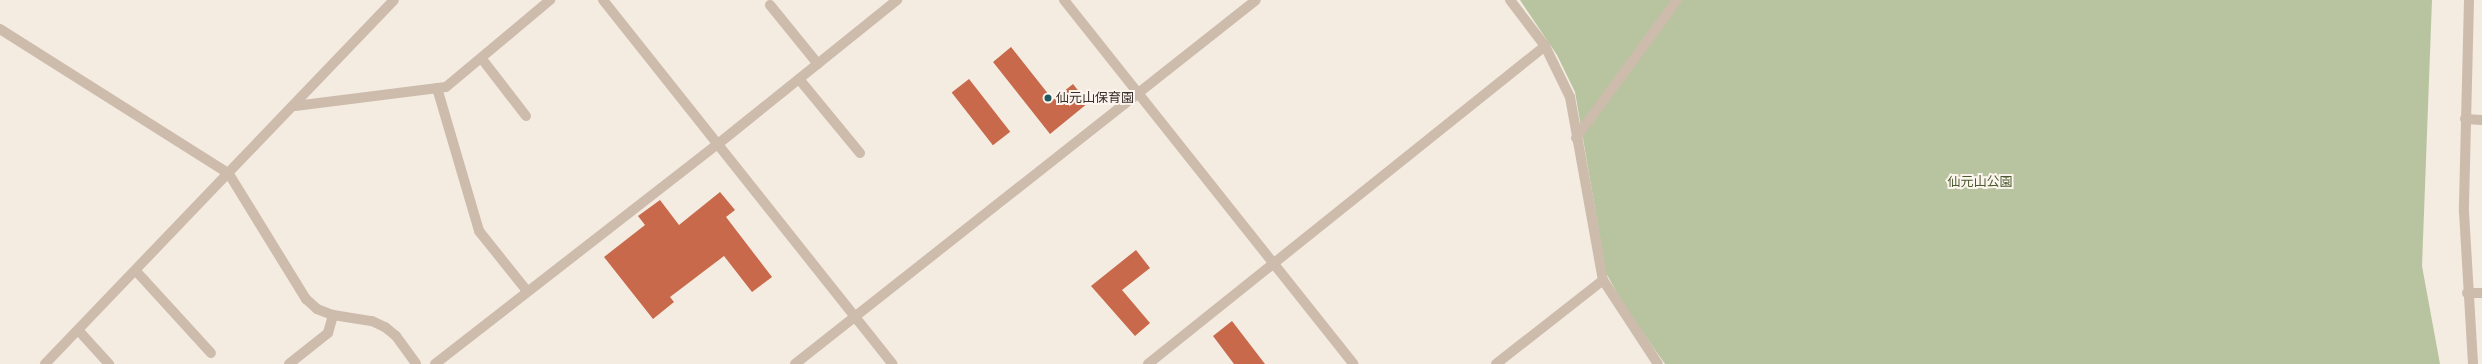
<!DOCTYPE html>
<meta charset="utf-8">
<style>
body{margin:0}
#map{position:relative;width:2482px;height:364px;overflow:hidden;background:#f4ebe1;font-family:Raleway,"Noto Sans JP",sans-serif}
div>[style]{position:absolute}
.green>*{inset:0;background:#b8c4a0}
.building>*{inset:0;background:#c8694b;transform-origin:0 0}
.minor>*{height:10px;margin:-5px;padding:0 5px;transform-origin:5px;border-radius:5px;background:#cdbbac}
.dots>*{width:11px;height:11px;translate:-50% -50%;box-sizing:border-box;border:2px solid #fbf5ee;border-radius:50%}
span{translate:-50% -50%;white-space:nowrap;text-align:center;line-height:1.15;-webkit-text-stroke:4px #fbf5ee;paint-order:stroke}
.poi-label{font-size:13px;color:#3b302b}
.left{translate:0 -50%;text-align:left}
.park-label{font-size:13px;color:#4a5a2e}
</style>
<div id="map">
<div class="green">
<div style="clip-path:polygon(1520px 0,2432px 0,2422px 266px,2440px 364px,1665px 364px,1626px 309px,1606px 273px,1575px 92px,1557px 55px)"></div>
</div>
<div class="building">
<div style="clip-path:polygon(1011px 47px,1053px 100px,1073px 84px,1088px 103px,1050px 134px,993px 62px)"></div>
<div style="left:969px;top:79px;width:67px;height:22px;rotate:52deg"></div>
<div style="clip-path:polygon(720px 192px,735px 210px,726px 217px,772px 277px,752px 292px,724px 256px,670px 297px,674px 302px,653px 319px,604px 257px,645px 225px,638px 216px,660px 200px,679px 225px)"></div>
<div style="clip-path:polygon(1136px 250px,1150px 268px,1122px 290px,1150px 323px,1135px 336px,1091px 286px)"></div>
<div style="clip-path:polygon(1232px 321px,1265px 364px,1234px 364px,1213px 336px)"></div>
</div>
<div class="minor">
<div style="left:603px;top:0;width:465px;rotate:51.5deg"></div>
<div style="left:1064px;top:0;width:465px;rotate:51.5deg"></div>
<div style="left:1510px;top:0;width:58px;rotate:52.7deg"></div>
<div style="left:1545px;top:46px;width:57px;rotate:63.9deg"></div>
<div style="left:1570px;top:97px;width:186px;rotate:79.8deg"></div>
<div style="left:1603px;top:280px;width:100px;rotate:56.8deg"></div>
<div style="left:2469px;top:0;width:212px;rotate:91.4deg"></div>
<div style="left:2464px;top:212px;width:152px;rotate:86.6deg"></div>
<div style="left:770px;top:5px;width:76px;rotate:50.9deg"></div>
<div style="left:0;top:29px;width:271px;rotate:32.3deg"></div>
<div style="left:229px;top:174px;width:147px;rotate:58.4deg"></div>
<div style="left:306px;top:299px;width:15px;rotate:42deg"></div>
<div style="left:317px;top:309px;width:17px;rotate:21deg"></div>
<div style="left:333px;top:315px;width:39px;rotate:9deg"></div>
<div style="left:372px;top:321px;width:14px;rotate:25deg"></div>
<div style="left:385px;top:327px;width:14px;rotate:39deg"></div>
<div style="left:396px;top:336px;width:34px;rotate:54deg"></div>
<div style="left:482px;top:59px;width:72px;rotate:52.3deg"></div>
<div style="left:799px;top:79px;width:96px;rotate:50.5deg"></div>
<div style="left:437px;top:88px;width:149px;rotate:73.6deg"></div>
<div style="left:479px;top:231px;width:77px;rotate:51.3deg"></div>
<div style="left:295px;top:106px;width:152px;rotate:-7.2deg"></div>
<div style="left:446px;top:87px;width:136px;rotate:-39.9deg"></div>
<div style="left:2465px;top:119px;width:17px;rotate:3deg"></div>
<div style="left:1576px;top:138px;width:171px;rotate:-53.8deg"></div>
<div style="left:136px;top:271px;width:111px;rotate:47.6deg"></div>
<div style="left:2467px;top:293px;width:15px"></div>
<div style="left:79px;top:331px;width:45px;rotate:47.7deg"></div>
<div style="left:45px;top:364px;width:504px;rotate:-46.21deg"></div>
<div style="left:289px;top:364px;width:50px;rotate:-38.5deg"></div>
<div style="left:328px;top:333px;width:19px;rotate:-74deg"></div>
<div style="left:435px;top:364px;width:358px;rotate:-37.9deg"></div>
<div style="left:718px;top:144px;width:230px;rotate:-38.8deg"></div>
<div style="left:795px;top:364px;width:587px;rotate:-38.29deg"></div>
<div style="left:1148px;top:364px;width:509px;rotate:-38.69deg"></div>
<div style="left:1496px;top:364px;width:136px;rotate:-38.1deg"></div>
</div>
<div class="dots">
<div style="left:1048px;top:98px;background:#1f5a5e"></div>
</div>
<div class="poi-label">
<span class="left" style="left:1056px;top:98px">仙元山保育園</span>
</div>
<div class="park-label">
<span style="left:1980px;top:182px">仙元山公園</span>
</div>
</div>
